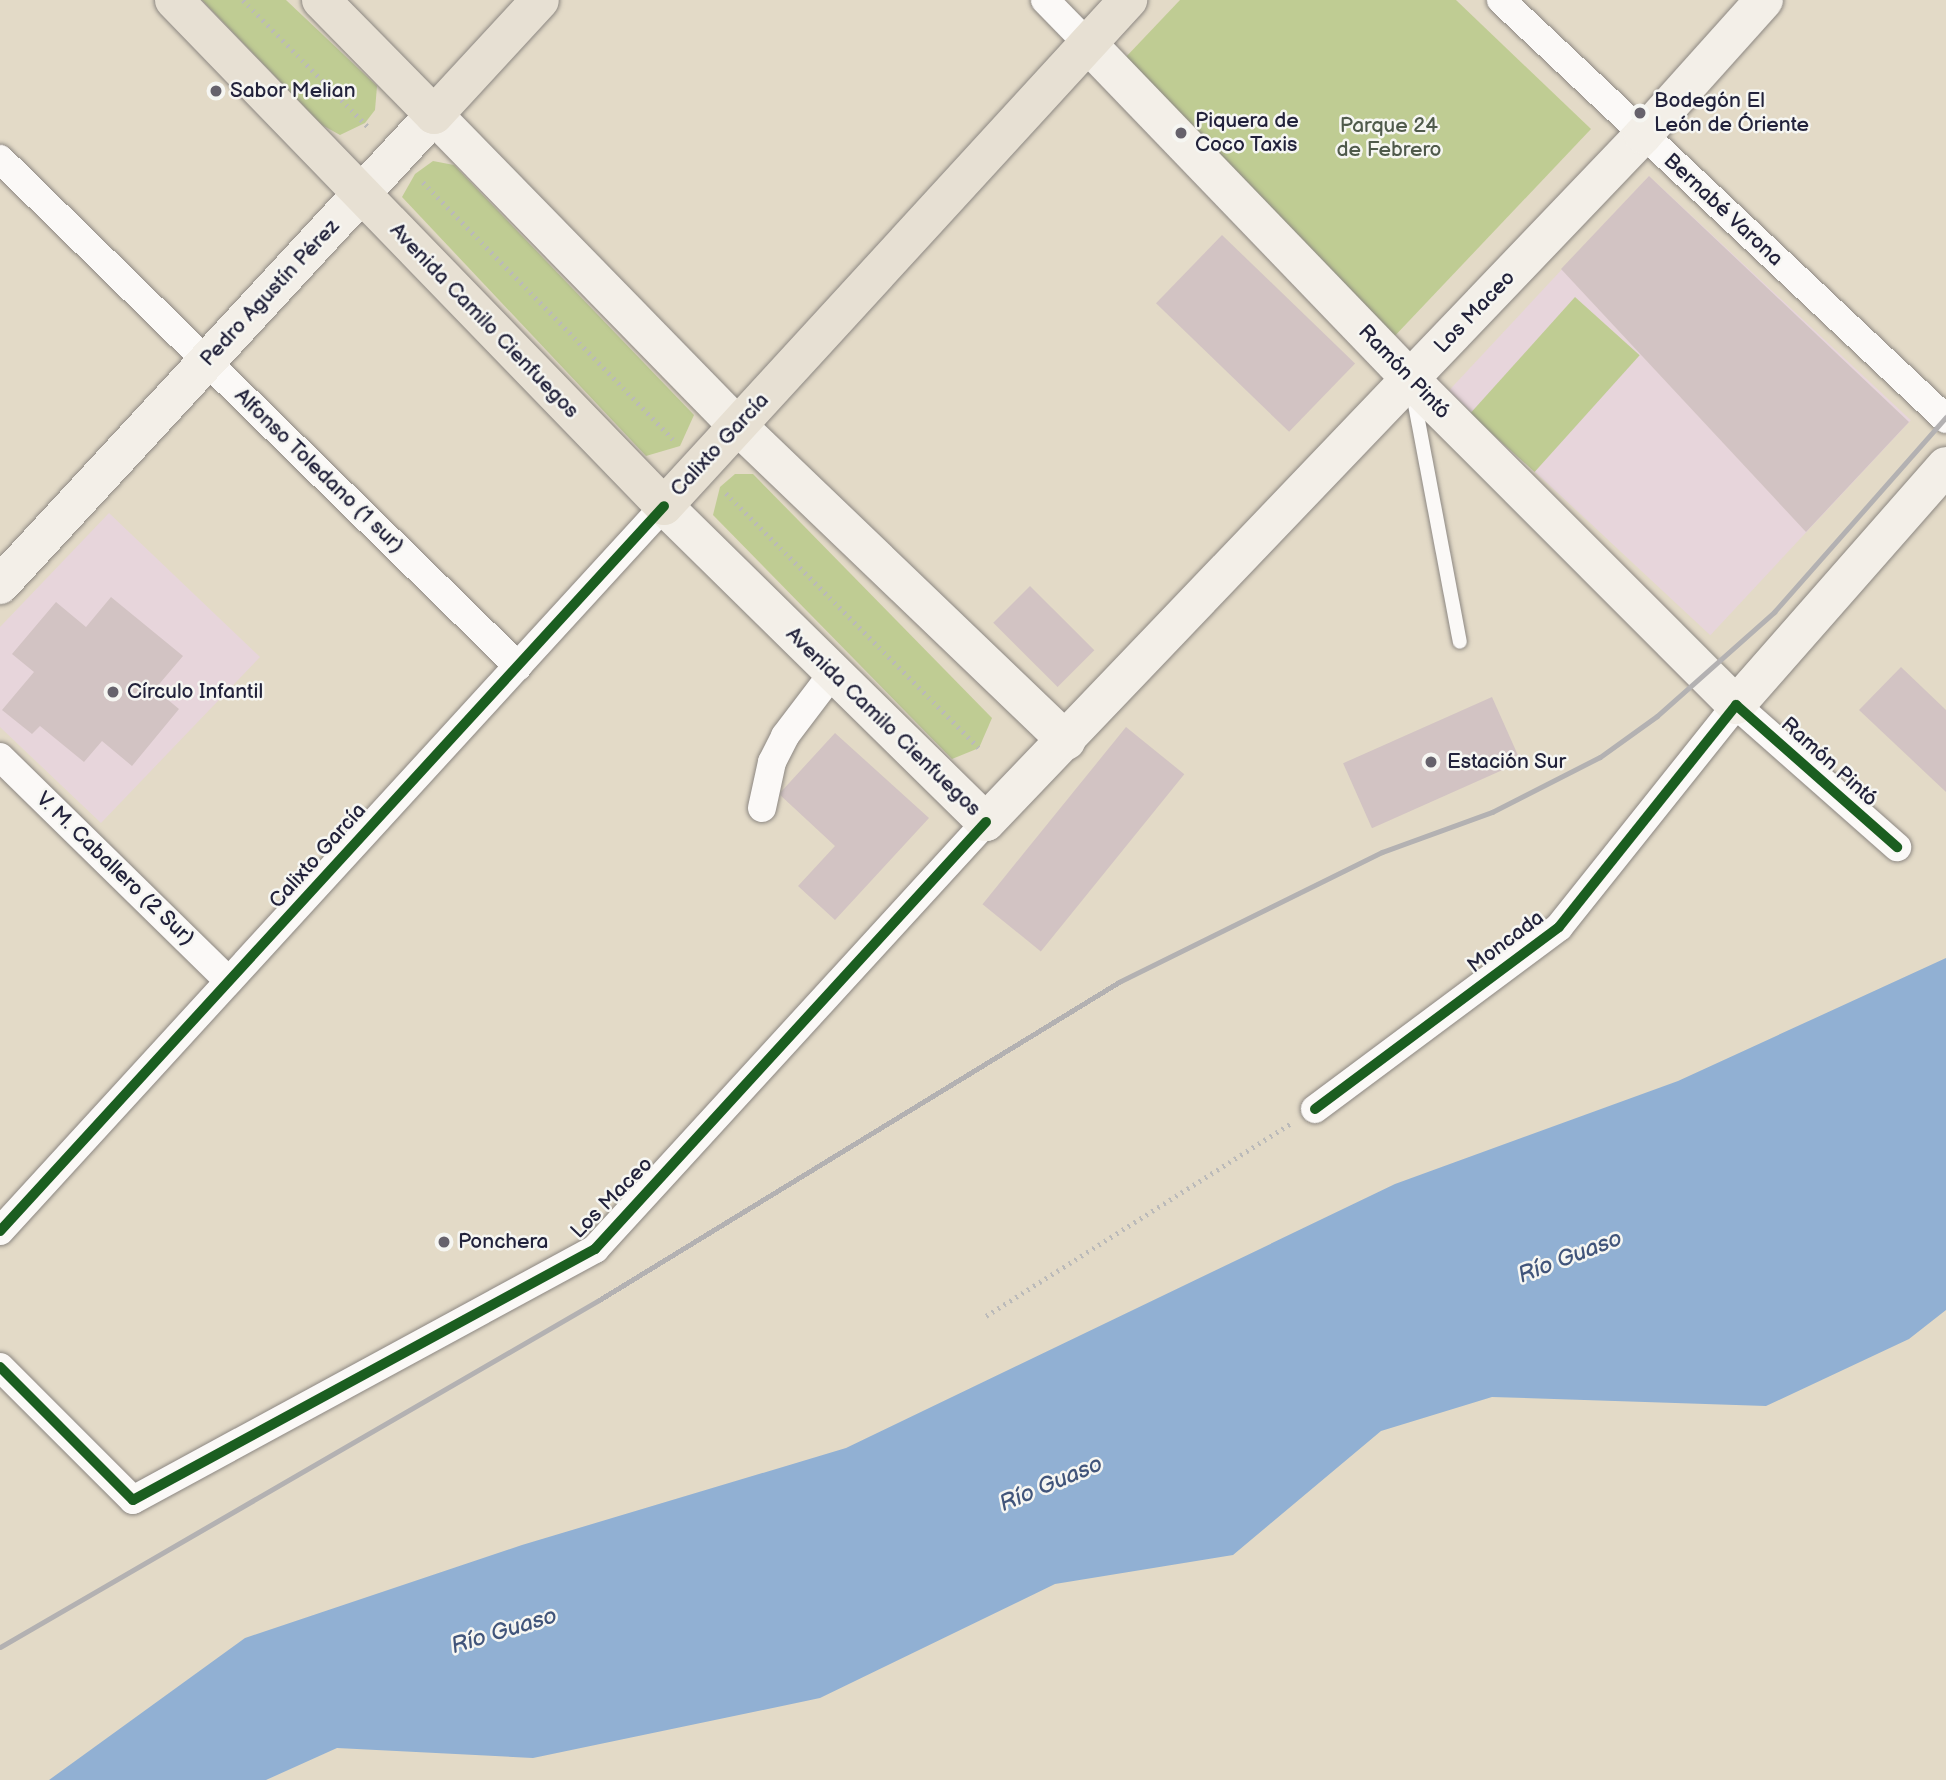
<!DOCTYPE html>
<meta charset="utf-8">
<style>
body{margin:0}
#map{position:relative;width:1946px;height:1780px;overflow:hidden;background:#e3dac7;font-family:"Balsamiq Sans",sans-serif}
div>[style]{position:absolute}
.built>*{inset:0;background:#e7d5db;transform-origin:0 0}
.green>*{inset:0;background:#bfcc93;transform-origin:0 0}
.water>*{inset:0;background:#91b0d3}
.building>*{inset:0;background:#d2c3c3;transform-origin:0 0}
.path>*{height:4.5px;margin-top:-2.25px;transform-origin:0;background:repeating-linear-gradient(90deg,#bbbab9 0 2px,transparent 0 7px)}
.roads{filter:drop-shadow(0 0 2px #8c8782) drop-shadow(0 0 2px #8c8782)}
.lane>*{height:14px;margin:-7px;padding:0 7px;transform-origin:7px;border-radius:7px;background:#fbf9f7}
.street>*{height:28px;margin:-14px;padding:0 14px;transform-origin:14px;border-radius:14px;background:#fbf9f7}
.secondary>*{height:38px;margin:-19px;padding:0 19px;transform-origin:19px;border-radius:19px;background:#f3efe8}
.primary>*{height:38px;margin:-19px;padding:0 19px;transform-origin:19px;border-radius:19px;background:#e7e0d3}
.rail>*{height:5px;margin:-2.5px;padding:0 2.5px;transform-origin:2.5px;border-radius:2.5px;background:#b3b1b2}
.cycleway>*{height:10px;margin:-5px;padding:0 5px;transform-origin:5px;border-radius:5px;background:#1b5e20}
.dots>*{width:19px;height:19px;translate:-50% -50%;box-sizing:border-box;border:4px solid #f6f6f2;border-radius:50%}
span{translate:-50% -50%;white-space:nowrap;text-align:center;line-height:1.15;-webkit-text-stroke:5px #f6f6f2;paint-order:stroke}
.poi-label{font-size:21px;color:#22223b}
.left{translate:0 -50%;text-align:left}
.park-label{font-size:21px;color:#4f5a4b}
.street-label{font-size:21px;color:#22223b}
.water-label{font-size:23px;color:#40547a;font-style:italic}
</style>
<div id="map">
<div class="built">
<div style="left:1649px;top:176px;width:358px;height:294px;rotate:43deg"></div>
<div style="clip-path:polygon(109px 513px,260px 657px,101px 823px,0 727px,0 627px)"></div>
</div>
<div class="green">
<div style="clip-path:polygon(202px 0,286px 0,377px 86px,375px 110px,365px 123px,340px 135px,322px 125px)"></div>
<div style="clip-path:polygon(1180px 0,1456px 0,1591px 129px,1390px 341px,1124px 59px)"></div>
<div style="clip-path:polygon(433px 161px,454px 165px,694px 415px,680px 446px,646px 456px,402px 197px,415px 174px)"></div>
<div style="left:1575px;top:297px;width:87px;height:157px;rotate:42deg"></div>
<div style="clip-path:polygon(735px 474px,753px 474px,992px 718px,979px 748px,952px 759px,713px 515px,720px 487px)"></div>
</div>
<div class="water">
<div style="clip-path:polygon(1946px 958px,1946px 1310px,1909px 1339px,1766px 1406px,1492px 1397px,1381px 1431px,1233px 1555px,1055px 1584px,820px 1698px,533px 1758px,337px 1748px,266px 1780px,49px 1780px,245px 1638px,522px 1545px,846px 1448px,1395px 1184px,1678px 1081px)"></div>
</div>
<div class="building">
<div style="clip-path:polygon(1649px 176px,1909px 422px,1806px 532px,1561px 269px)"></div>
<div style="left:1222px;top:235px;width:185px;height:95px;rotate:44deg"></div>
<div style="left:1030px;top:586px;width:91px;height:52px;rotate:45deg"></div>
<div style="clip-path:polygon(111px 597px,183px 656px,155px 689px,179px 709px,132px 766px,102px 741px,84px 762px,40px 726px,32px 734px,2px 710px,34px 672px,12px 654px,56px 602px,86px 627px)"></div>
<div style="clip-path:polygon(1901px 667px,1946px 710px,1946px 792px,1859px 710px)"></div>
<div style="left:1492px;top:697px;width:71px;height:163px;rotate:66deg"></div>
<div style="left:1126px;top:727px;width:75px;height:228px;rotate:39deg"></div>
<div style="clip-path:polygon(835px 733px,929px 818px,835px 920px,798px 886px,835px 846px,779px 794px)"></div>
</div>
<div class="path">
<div style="left:243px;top:0;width:181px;rotate:45.4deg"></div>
<div style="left:423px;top:182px;width:363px;rotate:45.8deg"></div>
<div style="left:726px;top:493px;width:359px;rotate:45.2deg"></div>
<div style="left:986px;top:1316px;width:360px;rotate:-32.3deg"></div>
</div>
<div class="roads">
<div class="lane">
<div style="left:1413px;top:394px;width:252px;rotate:79.3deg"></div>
</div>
<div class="street">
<div style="left:1045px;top:0;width:62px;rotate:45.7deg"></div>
<div style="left:1501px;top:0;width:611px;rotate:43.28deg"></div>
<div style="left:0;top:159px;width:725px;rotate:44.39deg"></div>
<div style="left:0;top:757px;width:320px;rotate:44.4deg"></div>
<div style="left:762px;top:808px;width:47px;rotate:-77.7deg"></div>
<div style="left:772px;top:762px;width:29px;rotate:-63deg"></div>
<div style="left:785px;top:736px;width:78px;rotate:-52.8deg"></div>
<div style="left:1315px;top:1109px;width:304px;rotate:-36.7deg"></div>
<div style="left:1559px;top:927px;width:284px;rotate:-51.4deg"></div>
<div style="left:1736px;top:705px;width:215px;rotate:41.4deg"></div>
<div style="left:0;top:1231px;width:983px;rotate:-47.51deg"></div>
<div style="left:0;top:1367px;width:188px;rotate:45deg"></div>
<div style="left:133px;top:1500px;width:526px;rotate:-28.51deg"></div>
<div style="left:595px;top:1249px;width:579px;rotate:-47.52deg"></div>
</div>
<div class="secondary">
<div style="left:1088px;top:44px;width:465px;rotate:46.1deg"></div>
<div style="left:1410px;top:379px;width:461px;rotate:45deg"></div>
<div style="left:1736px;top:705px;width:318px;rotate:-48.7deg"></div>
<div style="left:664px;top:506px;width:451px;rotate:44.5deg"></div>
<div style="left:986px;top:822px;width:951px;rotate:-46.28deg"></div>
<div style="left:1643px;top:135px;width:181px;rotate:-48.1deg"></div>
<div style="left:0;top:585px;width:640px;rotate:-47.28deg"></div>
<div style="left:434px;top:115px;width:435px;rotate:45.7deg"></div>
<div style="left:738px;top:426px;width:455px;rotate:43.8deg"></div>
</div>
<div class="primary">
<div style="left:174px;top:0;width:704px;rotate:45.92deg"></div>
<div style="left:664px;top:506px;width:687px;rotate:-47.48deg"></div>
<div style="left:321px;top:0;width:161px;rotate:45.5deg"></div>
<div style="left:434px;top:115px;width:156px;rotate:-47.3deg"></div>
</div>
</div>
<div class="rail">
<div style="left:0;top:1647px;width:692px;rotate:-30.08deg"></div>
<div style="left:599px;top:1300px;width:610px;rotate:-31.45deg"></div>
<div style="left:1119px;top:982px;width:293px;rotate:-26.3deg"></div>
<div style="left:1382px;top:852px;width:117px;rotate:-20deg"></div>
<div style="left:1492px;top:812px;width:121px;rotate:-27deg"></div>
<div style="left:1600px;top:757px;width:70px;rotate:-35.7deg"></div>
<div style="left:1657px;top:716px;width:157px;rotate:-41.6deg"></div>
<div style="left:1774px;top:612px;width:260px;rotate:-48.6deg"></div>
</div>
<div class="cycleway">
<div style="left:1315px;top:1109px;width:304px;rotate:-36.7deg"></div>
<div style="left:1559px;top:927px;width:284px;rotate:-51.4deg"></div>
<div style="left:1736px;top:705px;width:215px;rotate:41.4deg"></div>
<div style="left:0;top:1231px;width:983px;rotate:-47.51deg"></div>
<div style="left:0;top:1367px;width:188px;rotate:45deg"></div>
<div style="left:133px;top:1500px;width:526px;rotate:-28.51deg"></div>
<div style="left:595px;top:1249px;width:579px;rotate:-47.52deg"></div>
</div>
<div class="dots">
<div style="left:216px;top:91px;background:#66626c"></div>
<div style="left:1640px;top:113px;background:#66626c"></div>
<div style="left:1181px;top:133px;background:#66626c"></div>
<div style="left:113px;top:692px;background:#66626c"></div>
<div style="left:1431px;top:762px;background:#66626c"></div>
<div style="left:444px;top:1242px;background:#66626c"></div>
</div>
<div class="poi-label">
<span class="left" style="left:230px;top:91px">Sabor Melian</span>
<span class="left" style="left:1654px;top:113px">Bodegón El<br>León de Óriente</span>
<span class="left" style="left:1195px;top:133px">Piquera de<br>Coco Taxis</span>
<span class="left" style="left:127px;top:692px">Círculo Infantil</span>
<span class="left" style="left:1447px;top:762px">Estación Sur</span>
<span class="left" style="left:458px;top:1242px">Ponchera</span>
</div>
<div class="park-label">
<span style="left:1389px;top:138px">Parque 24<br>de Febrero</span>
</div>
<div class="street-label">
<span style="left:1723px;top:210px;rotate:43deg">Bernabé Varona</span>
<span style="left:270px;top:293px;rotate:-47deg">Pedro Agustín Pérez</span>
<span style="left:1475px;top:312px;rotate:-46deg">Los Maceo</span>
<span style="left:484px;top:321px;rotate:46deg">Avenida Camilo Cienfuegos</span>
<span style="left:1404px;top:372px;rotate:46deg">Ramón Pintó</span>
<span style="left:720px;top:445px;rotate:-47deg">Calixto García</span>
<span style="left:319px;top:471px;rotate:44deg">Alfonso Toledano (1 sur)</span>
<span style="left:883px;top:722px;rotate:44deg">Avenida Camilo Cienfuegos</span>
<span style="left:1829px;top:762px;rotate:42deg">Ramón Pintó</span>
<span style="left:318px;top:856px;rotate:-48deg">Calixto García</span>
<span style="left:115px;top:869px;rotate:44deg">V. M. Caballero (2 Sur)</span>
<span style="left:1506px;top:942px;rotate:-37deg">Moncada</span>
<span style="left:612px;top:1198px;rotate:-45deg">Los Maceo</span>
</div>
<div class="water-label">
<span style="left:1570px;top:1257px;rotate:-21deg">Río Guaso</span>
<span style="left:1051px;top:1484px;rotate:-23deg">Río Guaso</span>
<span style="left:504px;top:1631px;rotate:-17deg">Río Guaso</span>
</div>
</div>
